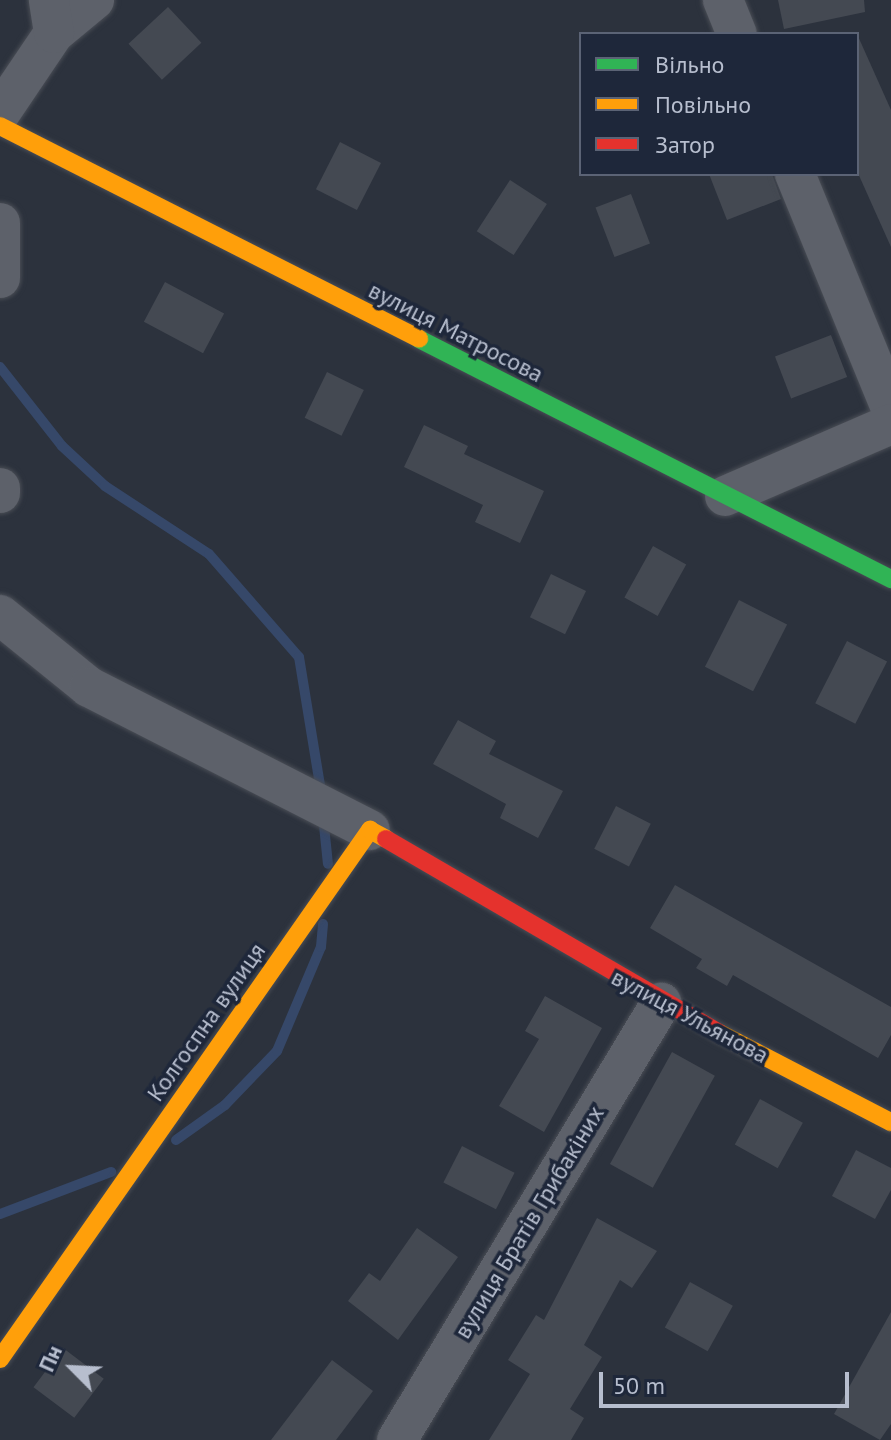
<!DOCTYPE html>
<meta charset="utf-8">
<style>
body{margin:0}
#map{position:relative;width:891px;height:1440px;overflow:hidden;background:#2c323d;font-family:"PT Sans",sans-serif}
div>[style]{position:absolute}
.stream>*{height:10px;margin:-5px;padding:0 5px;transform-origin:5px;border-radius:5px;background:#364869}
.building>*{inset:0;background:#444952;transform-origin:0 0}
.roads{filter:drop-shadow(0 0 2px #494d55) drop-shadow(0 0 2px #494d55)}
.street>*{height:40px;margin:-20px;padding:0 20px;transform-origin:20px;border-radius:20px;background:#5d616a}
.fast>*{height:18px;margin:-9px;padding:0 9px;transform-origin:9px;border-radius:9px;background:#30b455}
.slow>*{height:18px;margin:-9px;padding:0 9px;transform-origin:9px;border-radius:9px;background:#ff9f0a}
.jam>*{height:18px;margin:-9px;padding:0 9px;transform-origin:9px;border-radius:9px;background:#e5322d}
span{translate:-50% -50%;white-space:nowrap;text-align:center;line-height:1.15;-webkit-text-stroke:7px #1e273a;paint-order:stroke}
.street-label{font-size:24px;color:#b7bece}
.legend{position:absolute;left:579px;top:32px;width:280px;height:144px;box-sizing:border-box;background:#1e273a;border:2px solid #5b6375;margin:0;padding:10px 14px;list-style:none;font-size:24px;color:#b7bece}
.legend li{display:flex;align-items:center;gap:16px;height:40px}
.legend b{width:40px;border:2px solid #5b6375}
.north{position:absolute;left:32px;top:1328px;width:80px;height:80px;-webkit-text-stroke:6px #1e273a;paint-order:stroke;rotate:294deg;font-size:22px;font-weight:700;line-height:32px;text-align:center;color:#b7bece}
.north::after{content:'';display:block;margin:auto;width:28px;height:36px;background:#b7bece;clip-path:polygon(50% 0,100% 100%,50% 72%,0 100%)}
.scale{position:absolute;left:599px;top:1372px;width:250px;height:36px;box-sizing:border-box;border:4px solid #b7bece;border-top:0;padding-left:10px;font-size:24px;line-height:28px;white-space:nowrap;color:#b7bece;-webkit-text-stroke:6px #1e273a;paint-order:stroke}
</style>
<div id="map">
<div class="stream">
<div style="left:0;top:367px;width:100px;rotate:51.9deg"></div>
<div style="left:62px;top:446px;width:59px;rotate:42.9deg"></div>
<div style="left:105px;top:486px;width:124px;rotate:33.2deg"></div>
<div style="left:209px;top:554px;width:137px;rotate:48.9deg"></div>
<div style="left:299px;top:657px;width:137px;rotate:80.7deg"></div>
<div style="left:323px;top:816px;width:48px;rotate:84.1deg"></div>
<div style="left:176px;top:1140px;width:60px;rotate:-35.5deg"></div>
<div style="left:225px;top:1105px;width:75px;rotate:-46.1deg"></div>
<div style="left:277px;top:1051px;width:113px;rotate:-67.1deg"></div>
<div style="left:321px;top:947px;width:23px;rotate:-85deg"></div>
<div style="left:0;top:1214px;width:119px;rotate:-20.7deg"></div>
</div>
<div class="building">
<div style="clip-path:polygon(778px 0,864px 0,865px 12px,784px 29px)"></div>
<div style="left:168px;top:7px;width:49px;height:54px;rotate:47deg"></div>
<div style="clip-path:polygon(857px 34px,891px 110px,891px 247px,857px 171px)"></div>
<div style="left:340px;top:142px;width:46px;height:53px;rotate:27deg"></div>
<div style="clip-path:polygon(709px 174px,772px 174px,781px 199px,727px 220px)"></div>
<div style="left:510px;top:180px;width:44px;height:61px;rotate:33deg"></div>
<div style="left:631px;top:194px;width:53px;height:38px;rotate:69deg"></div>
<div style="left:165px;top:282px;width:67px;height:45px;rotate:28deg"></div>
<div style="left:831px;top:335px;width:45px;height:60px;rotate:69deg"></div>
<div style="left:327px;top:372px;width:41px;height:51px;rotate:26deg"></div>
<div style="clip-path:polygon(424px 425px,468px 446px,464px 454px,544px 491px,520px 543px,475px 522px,483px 505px,404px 467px)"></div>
<div style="left:653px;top:546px;width:38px;height:59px;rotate:29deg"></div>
<div style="left:551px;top:574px;width:39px;height:48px;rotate:26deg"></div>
<div style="left:739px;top:600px;width:54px;height:75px;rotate:27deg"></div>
<div style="left:847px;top:641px;width:45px;height:70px;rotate:27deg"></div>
<div style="clip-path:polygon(458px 720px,496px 741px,489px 754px,563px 791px,538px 838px,500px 818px,506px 804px,433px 764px)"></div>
<div style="left:616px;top:806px;width:39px;height:48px;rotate:27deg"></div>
<div style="clip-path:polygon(675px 885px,891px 1007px,891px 1035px,878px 1058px,733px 975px,727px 986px,696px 968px,702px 959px,650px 928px)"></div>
<div style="clip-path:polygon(545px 996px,602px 1028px,544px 1132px,499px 1106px,539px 1039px,525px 1031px)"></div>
<div style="left:672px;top:1052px;width:49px;height:128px;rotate:29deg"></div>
<div style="left:760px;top:1099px;width:49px;height:52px;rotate:29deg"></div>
<div style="left:462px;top:1146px;width:59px;height:41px;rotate:27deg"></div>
<div style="clip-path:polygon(856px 1150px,891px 1168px,891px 1190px,875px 1219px,832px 1196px)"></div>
<div style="clip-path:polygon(597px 1218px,657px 1251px,632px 1288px,620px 1280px,584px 1345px,602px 1357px,570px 1409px,584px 1418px,571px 1440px,489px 1440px,530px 1374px,508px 1360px,536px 1315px,544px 1320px)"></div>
<div style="clip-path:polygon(417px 1228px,458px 1257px,398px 1340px,348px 1301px,369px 1273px,380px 1281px)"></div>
<div style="left:690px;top:1282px;width:49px;height:52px;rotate:29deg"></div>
<div style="clip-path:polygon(891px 1312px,891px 1424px,880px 1440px,834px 1414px)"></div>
<div style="left:63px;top:1348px;width:51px;height:49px;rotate:37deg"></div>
<div style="clip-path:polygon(332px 1360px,373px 1391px,336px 1440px,271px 1440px)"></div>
</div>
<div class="roads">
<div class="street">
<div style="left:723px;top:0;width:37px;rotate:68deg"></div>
<div style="left:54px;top:33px;width:52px;rotate:-39.5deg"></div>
<div style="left:0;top:113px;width:97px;rotate:-56deg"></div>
<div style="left:54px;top:33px;width:33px;rotate:-99deg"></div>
<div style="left:795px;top:174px;width:253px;rotate:67.7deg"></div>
<div style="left:0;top:223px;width:55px;rotate:90deg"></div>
<div style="left:0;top:488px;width:5px;rotate:90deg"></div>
<div style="left:725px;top:496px;width:181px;rotate:-23.4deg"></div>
<div style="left:0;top:615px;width:114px;rotate:39deg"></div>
<div style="left:89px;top:687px;width:315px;rotate:27deg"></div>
<div style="left:397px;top:1440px;width:511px;rotate:-58.86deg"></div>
</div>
<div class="fast">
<div style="left:419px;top:339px;width:530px;rotate:26.95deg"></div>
</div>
<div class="slow">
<div style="left:0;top:126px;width:470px;rotate:26.9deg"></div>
<div style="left:719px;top:1033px;width:194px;rotate:27.4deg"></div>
<div style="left:0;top:1359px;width:646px;rotate:-55.03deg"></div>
<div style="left:370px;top:830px;width:18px;rotate:29deg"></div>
</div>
<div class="jam">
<div style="left:386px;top:839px;width:385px;rotate:30.2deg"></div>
</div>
</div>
<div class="street-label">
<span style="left:456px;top:332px;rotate:27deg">вулиця Матросова</span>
<span style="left:690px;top:1016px;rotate:28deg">вулиця Ульянова</span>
<span style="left:206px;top:1022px;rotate:-55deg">Колгоспна вулиця</span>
<span style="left:529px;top:1222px;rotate:-59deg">вулиця Братів Грибакіних</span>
</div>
<ul class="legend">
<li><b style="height:10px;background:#30b455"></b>Вільно</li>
<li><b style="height:10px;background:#ff9f0a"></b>Повільно</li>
<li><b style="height:10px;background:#e5322d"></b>Затор</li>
</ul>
<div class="north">Пн</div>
<div class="scale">50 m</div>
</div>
